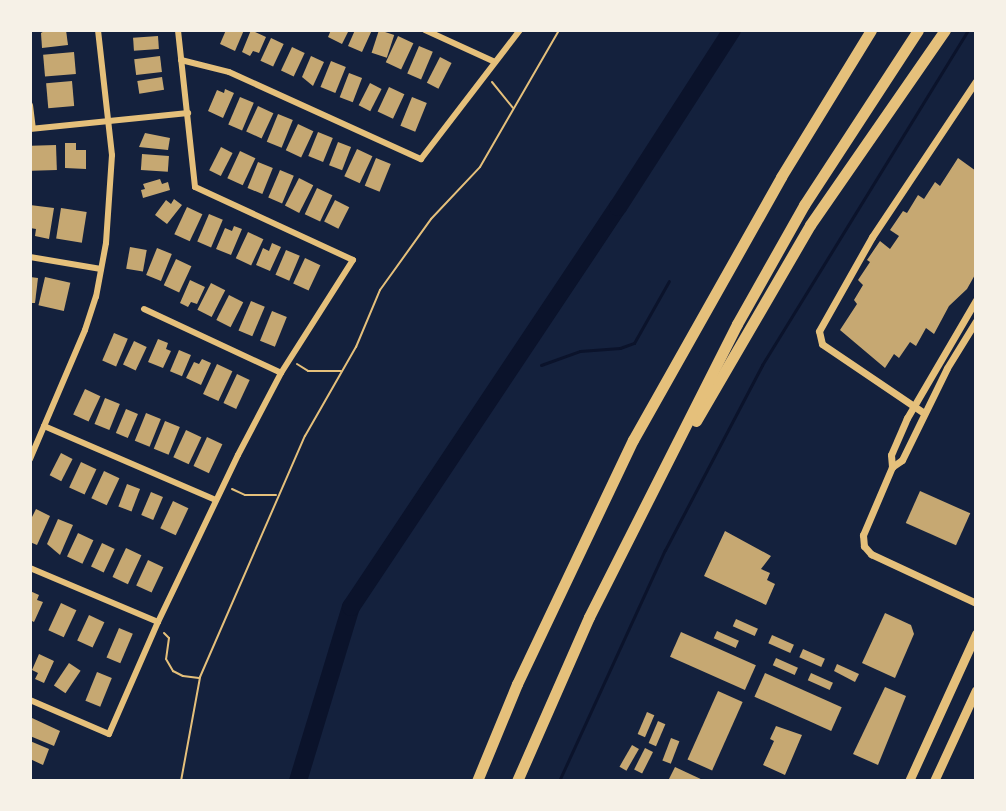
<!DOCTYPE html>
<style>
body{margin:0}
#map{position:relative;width:1006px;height:811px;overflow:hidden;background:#14213d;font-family:"Asap Condensed",sans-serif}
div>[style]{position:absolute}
.stream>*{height:3px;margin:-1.5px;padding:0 1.5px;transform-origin:1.5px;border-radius:1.5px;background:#0b132b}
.river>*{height:18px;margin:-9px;padding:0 9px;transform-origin:9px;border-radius:9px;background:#0b132b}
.building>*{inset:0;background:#c6a872;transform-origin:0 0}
.path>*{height:2px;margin:-1px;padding:0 1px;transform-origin:1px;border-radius:1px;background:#e5c07b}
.minor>*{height:6px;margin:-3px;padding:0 3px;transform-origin:3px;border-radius:3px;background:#e5c07b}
.tertiary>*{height:7px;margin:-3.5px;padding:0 3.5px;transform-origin:3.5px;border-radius:3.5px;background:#e5c07b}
.primary>*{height:9px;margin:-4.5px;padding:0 4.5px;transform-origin:4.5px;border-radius:4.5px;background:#e5c07b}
.motorway>*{height:11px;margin:-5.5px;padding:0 5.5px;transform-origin:5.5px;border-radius:5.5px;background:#e5c07b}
span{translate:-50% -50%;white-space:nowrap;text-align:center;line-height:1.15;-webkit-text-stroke:8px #f6f1e7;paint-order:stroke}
.frame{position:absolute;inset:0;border:32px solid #f6f1e7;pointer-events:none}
</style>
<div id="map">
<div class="stream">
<div style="left:541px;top:365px;width:41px;rotate:-19.7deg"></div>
<div style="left:580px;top:351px;width:40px;rotate:-4.3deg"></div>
<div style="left:620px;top:348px;width:15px;rotate:-20deg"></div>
<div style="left:634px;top:343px;width:71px;rotate:-60.6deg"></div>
<div style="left:559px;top:781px;width:254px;rotate:-65.4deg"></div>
<div style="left:665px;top:550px;width:209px;rotate:-62.3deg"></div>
<div style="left:762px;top:365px;width:393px;rotate:-58.4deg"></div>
</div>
<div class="river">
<div style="left:298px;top:781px;width:182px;rotate:-73.1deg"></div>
<div style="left:351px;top:607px;width:481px;rotate:-56.3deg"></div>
<div style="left:618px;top:207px;width:211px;rotate:-57.2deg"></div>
</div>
<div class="building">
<div style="clip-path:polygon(46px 30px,66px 30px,68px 45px,42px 48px,41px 33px)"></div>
<div style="clip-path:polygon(226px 30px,244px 30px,235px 51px,220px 44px)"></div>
<div style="clip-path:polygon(251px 30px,266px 37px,259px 53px,253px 51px,250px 56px,242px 52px)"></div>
<div style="clip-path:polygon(331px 30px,349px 30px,342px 44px,328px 37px)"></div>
<div style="clip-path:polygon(355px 30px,372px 30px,362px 52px,348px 46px)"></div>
<div style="left:379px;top:30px;width:16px;height:24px;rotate:18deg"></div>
<div style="left:158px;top:36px;width:13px;height:25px;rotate:86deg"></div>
<div style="left:398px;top:36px;width:17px;height:29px;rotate:25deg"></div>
<div style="left:271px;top:38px;width:14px;height:25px;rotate:25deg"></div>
<div style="left:419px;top:46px;width:15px;height:30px;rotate:23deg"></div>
<div style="left:292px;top:47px;width:14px;height:26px;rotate:25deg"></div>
<div style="left:74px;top:52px;width:22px;height:31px;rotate:85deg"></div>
<div style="left:160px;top:56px;width:16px;height:26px;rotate:83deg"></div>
<div style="clip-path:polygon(311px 56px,324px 62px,313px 86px,302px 77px)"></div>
<div style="left:440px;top:57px;width:13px;height:29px;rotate:27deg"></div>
<div style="left:331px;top:61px;width:16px;height:28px;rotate:22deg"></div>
<div style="left:349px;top:73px;width:14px;height:26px;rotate:21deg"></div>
<div style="left:162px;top:77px;width:13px;height:25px;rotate:81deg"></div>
<div style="left:72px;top:81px;width:25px;height:26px;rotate:85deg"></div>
<div style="left:370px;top:83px;width:13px;height:25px;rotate:27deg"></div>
<div style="left:389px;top:87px;width:17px;height:27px;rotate:25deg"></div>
<div style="clip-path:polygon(225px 89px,234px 93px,223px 118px,208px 111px,217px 90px,224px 93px)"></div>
<div style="left:240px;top:97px;width:15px;height:30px;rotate:23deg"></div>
<div style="left:412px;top:97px;width:16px;height:31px;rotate:22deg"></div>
<div style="left:258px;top:106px;width:17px;height:28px;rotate:25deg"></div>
<div style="left:278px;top:114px;width:16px;height:30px;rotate:22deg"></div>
<div style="left:298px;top:124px;width:17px;height:29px;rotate:25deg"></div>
<div style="left:318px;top:132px;width:16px;height:26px;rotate:22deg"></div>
<div style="clip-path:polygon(145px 133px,170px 138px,168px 150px,139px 147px)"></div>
<div style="left:338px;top:142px;width:14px;height:25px;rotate:21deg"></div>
<div style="clip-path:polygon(65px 143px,76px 143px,76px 150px,86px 150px,86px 169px,65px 168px)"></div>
<div style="left:56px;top:145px;width:25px;height:25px;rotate:88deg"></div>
<div style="left:221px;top:147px;width:13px;height:26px;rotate:27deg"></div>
<div style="left:357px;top:149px;width:17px;height:30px;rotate:25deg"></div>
<div style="left:240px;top:151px;width:17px;height:30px;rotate:25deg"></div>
<div style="left:142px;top:154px;width:27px;height:16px;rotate:4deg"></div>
<div style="left:376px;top:158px;width:16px;height:30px;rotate:22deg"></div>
<div style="clip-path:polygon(958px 158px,976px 171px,976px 273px,967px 289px,949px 306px,934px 334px,926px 328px,916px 346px,910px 342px,899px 358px,894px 354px,885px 368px,840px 330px,857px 304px,854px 300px,863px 285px,858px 280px,870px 262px,867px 260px,880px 241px,890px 249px,899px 236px,890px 230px,903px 211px,907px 213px,918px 195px,924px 199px,935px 182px,940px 186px)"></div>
<div style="left:258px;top:162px;width:16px;height:28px;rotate:22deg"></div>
<div style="left:280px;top:170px;width:15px;height:30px;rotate:23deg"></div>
<div style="left:299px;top:178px;width:16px;height:31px;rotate:27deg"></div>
<div style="clip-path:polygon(160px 179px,162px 184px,168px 182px,170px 190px,143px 198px,141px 190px,145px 189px,143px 184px)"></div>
<div style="left:317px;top:188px;width:17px;height:29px;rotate:25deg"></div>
<div style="clip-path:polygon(174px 199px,182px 205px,167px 224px,155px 215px,166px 200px,171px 204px)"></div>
<div style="left:335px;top:200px;width:16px;height:24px;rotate:27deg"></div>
<div style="clip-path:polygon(30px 205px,54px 208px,49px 239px,35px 236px,36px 229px,30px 228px)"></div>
<div style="left:187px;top:207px;width:17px;height:30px;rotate:25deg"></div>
<div style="left:61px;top:208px;width:26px;height:31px;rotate:9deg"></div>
<div style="left:209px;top:214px;width:15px;height:30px;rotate:23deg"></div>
<div style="clip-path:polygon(234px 226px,242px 229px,231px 255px,216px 249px,225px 228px,232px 231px)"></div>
<div style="left:248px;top:232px;width:17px;height:29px;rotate:25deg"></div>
<div style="clip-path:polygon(272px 243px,281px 247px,270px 271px,256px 265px,263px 248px,269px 251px)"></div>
<div style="left:130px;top:247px;width:17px;height:22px;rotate:10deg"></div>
<div style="left:157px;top:248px;width:16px;height:29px;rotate:22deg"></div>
<div style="left:286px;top:250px;width:15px;height:27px;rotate:23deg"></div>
<div style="left:305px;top:258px;width:17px;height:28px;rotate:25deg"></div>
<div style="left:176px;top:259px;width:17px;height:29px;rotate:25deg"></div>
<div style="clip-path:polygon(30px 277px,38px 278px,35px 303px,30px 303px)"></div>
<div style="left:45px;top:277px;width:26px;height:29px;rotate:13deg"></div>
<div style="clip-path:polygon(190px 280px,205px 287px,197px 304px,191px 302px,188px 307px,180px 303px)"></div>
<div style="left:211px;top:283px;width:16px;height:30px;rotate:27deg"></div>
<div style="left:229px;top:295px;width:16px;height:28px;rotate:27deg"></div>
<div style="left:251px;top:301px;width:15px;height:32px;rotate:23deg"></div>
<div style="left:272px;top:311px;width:16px;height:32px;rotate:22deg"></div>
<div style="left:114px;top:333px;width:15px;height:30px;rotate:23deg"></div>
<div style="clip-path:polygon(158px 339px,168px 343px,166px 349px,171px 351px,163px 368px,148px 362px)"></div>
<div style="left:134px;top:341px;width:14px;height:26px;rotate:25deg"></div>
<div style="left:179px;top:350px;width:13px;height:23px;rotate:23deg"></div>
<div style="clip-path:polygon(202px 359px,211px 363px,201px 385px,186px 378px,194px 362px,199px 364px)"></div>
<div style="left:217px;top:364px;width:17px;height:33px;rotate:25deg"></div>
<div style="left:237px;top:374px;width:14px;height:32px;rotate:25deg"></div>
<div style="left:85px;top:389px;width:17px;height:28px;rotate:25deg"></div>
<div style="left:105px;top:398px;width:16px;height:28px;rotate:22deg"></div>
<div style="left:126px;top:409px;width:13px;height:26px;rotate:23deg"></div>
<div style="left:146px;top:413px;width:16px;height:30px;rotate:22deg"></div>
<div style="left:165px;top:421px;width:16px;height:30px;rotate:22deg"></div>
<div style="left:186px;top:430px;width:17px;height:30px;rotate:25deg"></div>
<div style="left:207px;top:437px;width:17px;height:32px;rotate:25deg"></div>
<div style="left:61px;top:453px;width:13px;height:25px;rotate:27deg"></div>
<div style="left:81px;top:462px;width:17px;height:28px;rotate:25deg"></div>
<div style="left:104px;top:471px;width:17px;height:30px;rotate:25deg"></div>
<div style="left:127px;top:484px;width:14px;height:24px;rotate:21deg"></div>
<div style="left:920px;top:491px;width:55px;height:35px;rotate:24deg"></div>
<div style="left:151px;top:492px;width:13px;height:25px;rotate:23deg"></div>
<div style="left:173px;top:501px;width:17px;height:30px;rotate:25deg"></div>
<div style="clip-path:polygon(36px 509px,50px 516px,37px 545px,30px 542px,30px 521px)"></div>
<div style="clip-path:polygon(58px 519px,73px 525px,60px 555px,47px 544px)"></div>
<div style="clip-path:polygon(725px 531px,771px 556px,761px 569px,770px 573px,767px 580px,775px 584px,766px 605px,704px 576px)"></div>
<div style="left:78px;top:533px;width:17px;height:26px;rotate:25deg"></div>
<div style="left:102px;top:543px;width:14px;height:26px;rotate:25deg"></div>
<div style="left:126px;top:548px;width:17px;height:32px;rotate:25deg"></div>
<div style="left:148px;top:560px;width:17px;height:28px;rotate:25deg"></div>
<div style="clip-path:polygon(30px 591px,39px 595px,37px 600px,43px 602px,34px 622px,30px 620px)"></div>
<div style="left:61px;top:603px;width:17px;height:30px;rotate:25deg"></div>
<div style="clip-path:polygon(885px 613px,911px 625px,914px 634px,895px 678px,862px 663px)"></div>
<div style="left:89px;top:615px;width:17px;height:28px;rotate:25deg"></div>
<div style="left:736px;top:619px;width:24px;height:8px;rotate:24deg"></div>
<div style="left:119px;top:628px;width:15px;height:32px;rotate:23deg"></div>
<div style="left:717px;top:631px;width:24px;height:8px;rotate:24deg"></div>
<div style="left:681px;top:632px;width:82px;height:27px;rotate:24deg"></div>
<div style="left:772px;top:635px;width:24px;height:9px;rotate:24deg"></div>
<div style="left:803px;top:649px;width:24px;height:9px;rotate:24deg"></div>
<div style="clip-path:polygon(39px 654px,54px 661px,44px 683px,35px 679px,38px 673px,32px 670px)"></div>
<div style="left:776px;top:658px;width:24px;height:8px;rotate:24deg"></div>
<div style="left:69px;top:663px;width:14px;height:27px;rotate:34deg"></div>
<div style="clip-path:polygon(837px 664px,859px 674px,855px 682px,834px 671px)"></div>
<div style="left:97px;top:672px;width:16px;height:31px;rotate:22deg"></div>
<div style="left:765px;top:673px;width:84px;height:26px;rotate:24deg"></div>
<div style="left:811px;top:673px;width:24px;height:8px;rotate:24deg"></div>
<div style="clip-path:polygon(885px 687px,906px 696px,878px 765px,853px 754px)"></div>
<div style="left:718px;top:691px;width:27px;height:75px;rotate:24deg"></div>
<div style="left:647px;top:712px;width:8px;height:24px;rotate:23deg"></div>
<div style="clip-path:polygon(32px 718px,60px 731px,54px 746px,30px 736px)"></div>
<div style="left:658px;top:721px;width:8px;height:24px;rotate:23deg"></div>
<div style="clip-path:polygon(776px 726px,802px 735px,785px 775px,763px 765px,774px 741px,770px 739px)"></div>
<div style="left:671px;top:738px;width:9px;height:24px;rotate:21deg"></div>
<div style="clip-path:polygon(30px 741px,49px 749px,43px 765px,30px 759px)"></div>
<div style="left:632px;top:745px;width:8px;height:25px;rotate:30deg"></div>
<div style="left:645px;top:748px;width:9px;height:24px;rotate:27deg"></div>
<div style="clip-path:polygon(675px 767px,705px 781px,668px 781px)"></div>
</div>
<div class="path">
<div style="left:492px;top:82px;width:33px;rotate:51deg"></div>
<div style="left:297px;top:364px;width:13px;rotate:32deg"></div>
<div style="left:308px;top:371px;width:33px"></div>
<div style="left:232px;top:489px;width:14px;rotate:25deg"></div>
<div style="left:245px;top:495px;width:31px"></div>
<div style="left:164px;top:633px;width:7px;rotate:45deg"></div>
<div style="left:169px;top:638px;width:21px;rotate:98deg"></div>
<div style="left:166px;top:659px;width:14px;rotate:60deg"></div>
<div style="left:173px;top:671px;width:11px;rotate:27deg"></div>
<div style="left:183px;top:676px;width:16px;rotate:7deg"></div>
<div style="left:181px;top:781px;width:106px;rotate:-79.6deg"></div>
<div style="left:200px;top:677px;width:263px;rotate:-66.5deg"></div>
<div style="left:305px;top:436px;width:103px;rotate:-60.2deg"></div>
<div style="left:356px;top:347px;width:62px;rotate:-67.2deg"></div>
<div style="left:380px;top:290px;width:87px;rotate:-54.3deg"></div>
<div style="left:431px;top:219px;width:71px;rotate:-46.7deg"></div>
<div style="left:480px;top:167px;width:158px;rotate:-60deg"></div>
</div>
<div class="minor">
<div style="left:425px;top:30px;width:77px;rotate:24.6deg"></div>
<div style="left:181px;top:60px;width:49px;rotate:14deg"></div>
<div style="left:229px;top:72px;width:211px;rotate:24.4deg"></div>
<div style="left:421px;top:159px;width:163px;rotate:-52.5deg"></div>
<div style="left:30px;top:105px;width:23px;rotate:83deg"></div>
<div style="left:30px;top:129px;width:159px;rotate:-5.8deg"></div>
<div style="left:30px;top:257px;width:72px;rotate:9.6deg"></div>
<div style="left:144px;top:309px;width:151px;rotate:25deg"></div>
<div style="left:44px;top:426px;width:187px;rotate:23.3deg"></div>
<div style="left:30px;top:459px;width:140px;rotate:-66.9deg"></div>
<div style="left:85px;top:330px;width:35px;rotate:-72deg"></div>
<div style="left:96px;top:297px;width:55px;rotate:-79.5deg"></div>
<div style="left:106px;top:243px;width:88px;rotate:-86.1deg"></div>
<div style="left:112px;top:155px;width:126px;rotate:-96.4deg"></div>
<div style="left:30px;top:568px;width:139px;rotate:22.9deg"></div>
<div style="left:30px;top:700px;width:86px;rotate:23.3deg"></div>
<div style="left:109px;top:734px;width:122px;rotate:-66.4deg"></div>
<div style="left:158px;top:622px;width:185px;rotate:-64.4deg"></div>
<div style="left:238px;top:455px;width:93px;rotate:-62.3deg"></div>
<div style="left:281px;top:373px;width:134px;rotate:-57.5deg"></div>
<div style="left:353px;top:260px;width:174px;rotate:-155.2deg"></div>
<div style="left:195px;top:187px;width:158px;rotate:-96.2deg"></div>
</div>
<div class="tertiary">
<div style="left:976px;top:300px;width:137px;rotate:120.3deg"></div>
<div style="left:907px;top:418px;width:40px;rotate:113.4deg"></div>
<div style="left:891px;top:455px;width:12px;rotate:85deg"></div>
<div style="left:892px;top:467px;width:74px;rotate:113.1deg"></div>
<div style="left:863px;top:535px;width:11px;rotate:85deg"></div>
<div style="left:864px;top:546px;width:11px;rotate:49deg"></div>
<div style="left:871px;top:554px;width:116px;rotate:25deg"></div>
<div style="left:924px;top:413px;width:123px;rotate:-145.9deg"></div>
<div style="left:822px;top:344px;width:13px;rotate:-103deg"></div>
<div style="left:819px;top:331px;width:108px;rotate:-60.6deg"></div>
<div style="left:872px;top:237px;width:187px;rotate:-56.3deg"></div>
<div style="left:892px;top:467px;width:12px;rotate:-35deg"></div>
<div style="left:902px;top:460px;width:102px;rotate:-63.9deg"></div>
<div style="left:947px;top:368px;width:55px;rotate:-58.3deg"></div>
</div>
<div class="primary">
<div style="left:909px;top:781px;width:162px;rotate:-65.5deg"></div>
<div style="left:934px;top:781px;width:100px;rotate:-65.2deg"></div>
</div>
<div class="motorway">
<div style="left:696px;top:421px;width:227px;rotate:-59.8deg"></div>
<div style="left:810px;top:225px;width:237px;rotate:-55.3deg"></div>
<div style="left:477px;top:781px;width:105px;rotate:-67.6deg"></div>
<div style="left:517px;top:684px;width:270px;rotate:-64.6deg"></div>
<div style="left:633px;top:440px;width:302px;rotate:-60.6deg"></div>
<div style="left:781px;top:177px;width:172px;rotate:-58.5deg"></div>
<div style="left:517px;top:781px;width:179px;rotate:-66.3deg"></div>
<div style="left:589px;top:617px;width:328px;rotate:-63.2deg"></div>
<div style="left:737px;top:324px;width:137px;rotate:-60.6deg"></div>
<div style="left:804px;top:205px;width:209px;rotate:-56.9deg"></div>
</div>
<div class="frame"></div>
</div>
